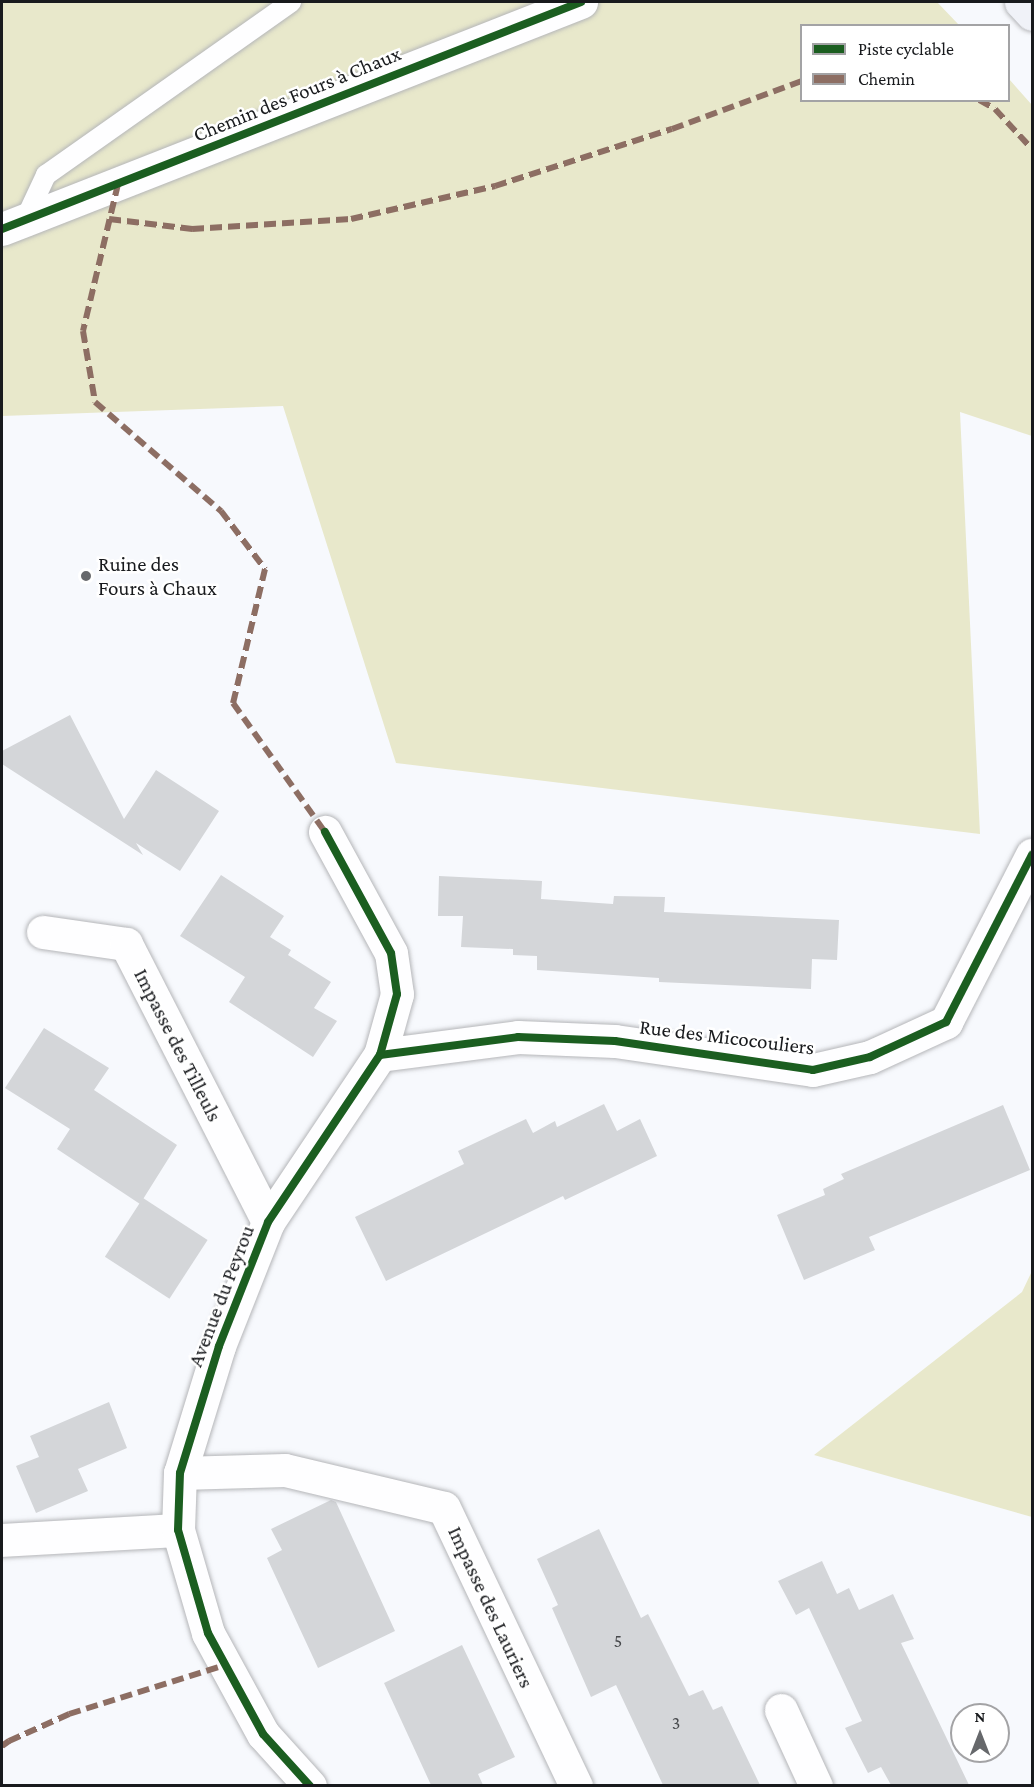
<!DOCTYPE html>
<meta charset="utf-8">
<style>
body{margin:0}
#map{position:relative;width:1034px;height:1787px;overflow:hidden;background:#f7f9fd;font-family:"Crimson Pro",serif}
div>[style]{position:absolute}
.green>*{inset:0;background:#e8e8cb}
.building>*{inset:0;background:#d4d6d9;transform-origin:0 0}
.roads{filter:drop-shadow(0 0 2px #b5b6b9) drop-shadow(0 0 2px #b5b6b9)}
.service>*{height:20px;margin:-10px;padding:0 10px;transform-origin:10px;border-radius:10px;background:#fefeff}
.minor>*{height:33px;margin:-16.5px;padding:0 16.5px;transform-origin:16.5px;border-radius:16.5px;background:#fefeff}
.primary>*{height:33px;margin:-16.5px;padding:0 16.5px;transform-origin:16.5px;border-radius:16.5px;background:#f0f2f8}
.quiet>*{height:6px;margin-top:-3px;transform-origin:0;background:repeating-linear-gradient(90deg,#8d6e63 0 12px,transparent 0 18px)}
.cycleway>*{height:8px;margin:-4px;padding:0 4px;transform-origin:4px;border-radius:4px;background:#1b5e20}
.dots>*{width:16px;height:16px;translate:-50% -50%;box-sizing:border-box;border:3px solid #fff;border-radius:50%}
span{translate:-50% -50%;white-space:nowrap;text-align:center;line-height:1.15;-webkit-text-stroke:5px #fff;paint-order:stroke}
.number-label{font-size:18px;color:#47494c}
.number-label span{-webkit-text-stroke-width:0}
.street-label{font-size:21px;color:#181a1d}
.poi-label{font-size:21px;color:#181a1d}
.left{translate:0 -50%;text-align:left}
.frame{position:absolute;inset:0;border:3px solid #181a1d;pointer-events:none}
.legend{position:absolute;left:800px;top:24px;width:210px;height:78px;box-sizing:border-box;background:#fff;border:2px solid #a3a3a5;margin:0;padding:8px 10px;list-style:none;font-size:18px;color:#181a1d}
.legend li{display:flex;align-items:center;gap:12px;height:30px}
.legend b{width:30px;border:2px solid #a3a3a5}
.north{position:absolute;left:950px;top:1703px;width:60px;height:60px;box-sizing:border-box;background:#fff;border:2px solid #a3a3a5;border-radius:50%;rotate:0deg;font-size:16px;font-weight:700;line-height:24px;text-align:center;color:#181a1d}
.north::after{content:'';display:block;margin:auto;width:21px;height:27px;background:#66686b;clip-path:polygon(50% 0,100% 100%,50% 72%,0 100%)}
</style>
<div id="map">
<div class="green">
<div style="clip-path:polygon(2px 2px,937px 2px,959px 25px,802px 26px,802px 100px,1008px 100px,1009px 79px,1032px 105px,1032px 436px,960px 412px,980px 834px,396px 763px,283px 406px,2px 416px)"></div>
<div style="clip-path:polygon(1032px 1271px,1032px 1517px,814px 1455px,1022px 1292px)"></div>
</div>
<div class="building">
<div style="clip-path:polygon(70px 715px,124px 819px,156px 770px,219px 811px,180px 871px,136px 843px,143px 855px,2px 764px,2px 751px)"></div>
<div style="clip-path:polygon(221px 875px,284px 916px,270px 937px,291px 950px,288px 955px,331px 982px,314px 1008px,337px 1021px,313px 1057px,229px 1002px,245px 977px,180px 936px)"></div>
<div style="clip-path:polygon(439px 876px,542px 881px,541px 899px,613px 904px,614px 896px,665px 897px,664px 912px,839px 920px,837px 960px,812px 959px,811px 989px,659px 982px,659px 978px,537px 970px,537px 956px,513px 955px,513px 949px,461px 947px,463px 916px,438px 916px)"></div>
<div style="clip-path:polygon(44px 1028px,109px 1068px,94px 1090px,177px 1145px,140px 1204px,57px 1149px,70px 1129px,5px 1088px)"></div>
<div style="clip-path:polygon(604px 1104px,617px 1131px,640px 1119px,657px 1156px,565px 1200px,563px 1196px,386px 1281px,355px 1217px,464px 1164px,458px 1151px,526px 1119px,533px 1133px,555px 1121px,557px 1127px)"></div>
<div style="clip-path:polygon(1003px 1105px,1030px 1170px,869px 1237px,875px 1250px,804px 1280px,777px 1215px,825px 1195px,823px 1189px,844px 1179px,841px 1174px)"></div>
<div style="left:143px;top:1198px;width:77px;height:70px;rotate:33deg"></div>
<div style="clip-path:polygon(109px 1402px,127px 1448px,78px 1469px,88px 1491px,36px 1513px,16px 1466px,39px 1457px,30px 1436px)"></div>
<div style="clip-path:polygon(331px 1500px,336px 1502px,395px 1631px,318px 1668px,267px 1558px,282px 1550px,271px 1529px)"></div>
<div style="clip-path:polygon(599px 1529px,641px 1618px,648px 1614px,689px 1696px,703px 1690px,713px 1710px,722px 1706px,760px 1785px,663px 1785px,616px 1685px,591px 1697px,552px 1608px,558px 1605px,537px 1559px)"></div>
<div style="clip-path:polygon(822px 1561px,837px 1594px,849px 1588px,859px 1610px,893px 1594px,914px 1639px,901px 1643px,969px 1785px,891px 1785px,881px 1767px,868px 1773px,845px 1728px,862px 1721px,809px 1608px,796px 1615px,778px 1581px)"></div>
<div style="clip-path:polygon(462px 1645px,515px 1757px,478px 1774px,483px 1785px,431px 1785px,384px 1683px)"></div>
</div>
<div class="roads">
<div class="service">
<div style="left:25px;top:220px;width:50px;rotate:-65deg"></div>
<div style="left:46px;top:175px;width:300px;rotate:-35.2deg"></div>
</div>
<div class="minor">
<div style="left:2px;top:229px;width:622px;rotate:-21.41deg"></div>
<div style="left:43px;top:932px;width:84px;rotate:8.2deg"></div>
<div style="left:126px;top:944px;width:312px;rotate:62.9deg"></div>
<div style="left:380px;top:1055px;width:139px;rotate:-7.4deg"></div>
<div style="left:518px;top:1037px;width:97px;rotate:2.4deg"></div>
<div style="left:615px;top:1041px;width:200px;rotate:8.3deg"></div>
<div style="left:813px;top:1070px;width:58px;rotate:-12.8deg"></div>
<div style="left:870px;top:1057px;width:84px;rotate:-24.7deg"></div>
<div style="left:946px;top:1022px;width:188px;rotate:-62.8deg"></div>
<div style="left:180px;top:1473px;width:105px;rotate:-1.6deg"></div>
<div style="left:285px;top:1470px;width:163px;rotate:13.4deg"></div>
<div style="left:444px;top:1508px;width:308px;rotate:64.6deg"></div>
<div style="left:2px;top:1540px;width:176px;rotate:-3.3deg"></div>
<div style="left:781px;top:1710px;width:84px;rotate:65.3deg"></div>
<div style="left:310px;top:1786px;width:70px;rotate:-132.1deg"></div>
<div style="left:263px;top:1734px;width:115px;rotate:-118.6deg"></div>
<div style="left:208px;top:1633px;width:107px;rotate:-106.2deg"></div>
<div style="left:178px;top:1530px;width:57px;rotate:-88deg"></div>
<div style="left:180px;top:1473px;width:133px;rotate:-72.9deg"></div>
<div style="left:219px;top:1346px;width:133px;rotate:-68.4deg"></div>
<div style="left:268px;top:1222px;width:201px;rotate:-56.2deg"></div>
<div style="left:380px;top:1055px;width:63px;rotate:-74.4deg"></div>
<div style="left:397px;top:994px;width:41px;rotate:-98.3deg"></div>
<div style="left:391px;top:953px;width:138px;rotate:-118.6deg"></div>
</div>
<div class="primary">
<div style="left:1021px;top:2px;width:16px;rotate:47deg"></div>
</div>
</div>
<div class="quiet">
<div style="left:979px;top:100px;width:18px;rotate:29deg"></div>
<div style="left:995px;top:109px;width:54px;rotate:47.2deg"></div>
<div style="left:118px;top:184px;width:151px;rotate:103.4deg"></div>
<div style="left:83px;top:331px;width:72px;rotate:80.4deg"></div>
<div style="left:95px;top:402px;width:167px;rotate:40.9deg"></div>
<div style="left:221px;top:511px;width:73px;rotate:52.8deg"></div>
<div style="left:265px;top:569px;width:138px;rotate:103.4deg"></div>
<div style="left:233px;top:703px;width:158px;rotate:54.5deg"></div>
<div style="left:109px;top:219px;width:84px;rotate:6.9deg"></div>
<div style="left:192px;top:229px;width:159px;rotate:-3.6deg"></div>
<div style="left:351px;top:219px;width:148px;rotate:-12.9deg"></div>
<div style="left:495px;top:186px;width:186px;rotate:-17.9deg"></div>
<div style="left:672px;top:129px;width:139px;rotate:-20.3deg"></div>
<div style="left:2px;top:1746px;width:9px;rotate:-36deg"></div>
<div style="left:9px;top:1741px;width:66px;rotate:-24.2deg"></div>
<div style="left:69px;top:1714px;width:164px;rotate:-17.4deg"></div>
</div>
<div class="cycleway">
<div style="left:2px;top:229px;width:622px;rotate:-21.41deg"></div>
<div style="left:380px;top:1055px;width:139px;rotate:-7.4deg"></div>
<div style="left:518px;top:1037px;width:97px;rotate:2.4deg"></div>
<div style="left:615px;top:1041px;width:200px;rotate:8.3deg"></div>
<div style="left:813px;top:1070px;width:58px;rotate:-12.8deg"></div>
<div style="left:870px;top:1057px;width:84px;rotate:-24.7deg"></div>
<div style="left:946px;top:1022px;width:188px;rotate:-62.8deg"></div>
<div style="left:310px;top:1786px;width:70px;rotate:-132.1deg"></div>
<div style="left:263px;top:1734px;width:115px;rotate:-118.6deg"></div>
<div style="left:208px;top:1633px;width:107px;rotate:-106.2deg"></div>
<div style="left:178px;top:1530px;width:57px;rotate:-88deg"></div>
<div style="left:180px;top:1473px;width:133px;rotate:-72.9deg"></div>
<div style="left:219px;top:1346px;width:133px;rotate:-68.4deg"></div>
<div style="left:268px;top:1222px;width:201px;rotate:-56.2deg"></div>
<div style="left:380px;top:1055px;width:63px;rotate:-74.4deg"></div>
<div style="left:397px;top:994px;width:41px;rotate:-98.3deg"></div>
<div style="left:391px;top:953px;width:138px;rotate:-118.6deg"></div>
</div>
<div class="dots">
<div style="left:86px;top:576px;background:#66686b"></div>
</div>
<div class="number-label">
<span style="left:618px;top:1641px">5</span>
<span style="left:676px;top:1723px">3</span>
</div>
<div class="street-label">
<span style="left:297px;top:94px;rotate:-22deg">Chemin des Fours à Chaux</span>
<span style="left:727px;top:1037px;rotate:7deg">Rue des Micocouliers</span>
<span style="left:178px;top:1045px;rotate:63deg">Impasse des Tilleuls</span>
<span style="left:221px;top:1296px;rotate:-69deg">Avenue du Peyrou</span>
<span style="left:491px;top:1607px;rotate:65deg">Impasse des Lauriers</span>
</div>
<div class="poi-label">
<span class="left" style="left:98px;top:576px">Ruine des<br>Fours à Chaux</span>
</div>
<div class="frame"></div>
<ul class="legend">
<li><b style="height:8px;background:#1b5e20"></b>Piste cyclable</li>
<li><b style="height:8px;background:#8d6e63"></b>Chemin</li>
</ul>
<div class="north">N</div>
</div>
